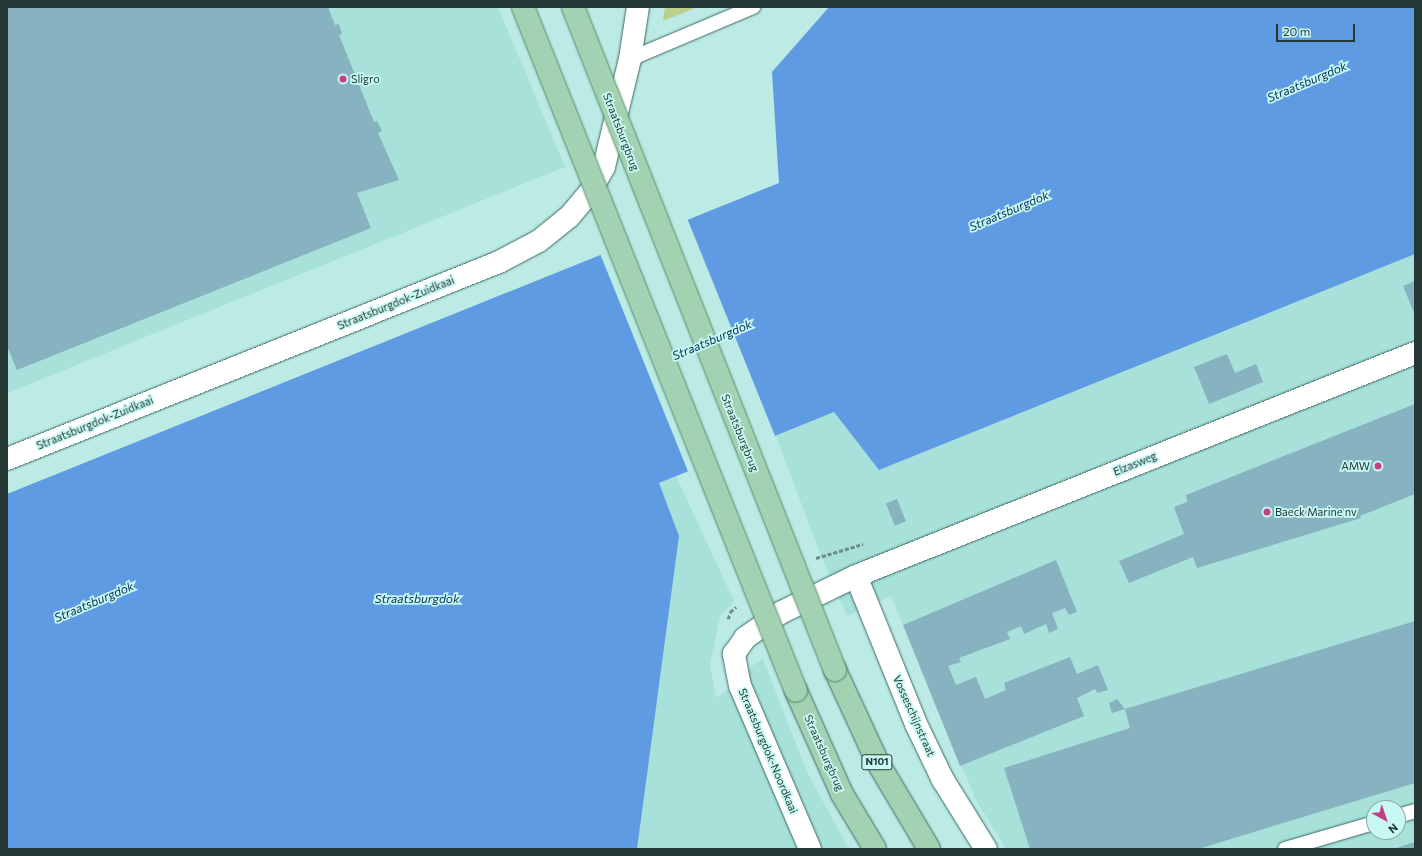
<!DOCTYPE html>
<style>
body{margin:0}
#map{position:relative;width:1422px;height:856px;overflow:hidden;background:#bbebe4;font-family:Commissioner,sans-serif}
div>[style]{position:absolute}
.built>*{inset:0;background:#a7e1d9}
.green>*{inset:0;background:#bece8e}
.water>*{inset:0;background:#5e9be2}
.pier>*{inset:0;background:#bbebe4;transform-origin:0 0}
.building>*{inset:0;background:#87b2c0;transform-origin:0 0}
.path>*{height:2.5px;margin-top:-1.25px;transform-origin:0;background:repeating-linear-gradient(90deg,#6c8d89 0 4px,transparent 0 6px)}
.roads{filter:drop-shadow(0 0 1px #3c6863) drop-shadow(0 0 1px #3c6863)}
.service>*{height:14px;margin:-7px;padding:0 7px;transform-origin:7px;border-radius:7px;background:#fff}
.minor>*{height:22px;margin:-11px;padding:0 11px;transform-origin:11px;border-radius:11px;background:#fff}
.primary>*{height:22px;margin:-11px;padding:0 11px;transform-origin:11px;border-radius:11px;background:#a2d2b2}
.bridges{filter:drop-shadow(0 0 1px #4e8965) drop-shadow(0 0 1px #4e8965)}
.primary-bridge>*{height:22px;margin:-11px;padding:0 11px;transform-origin:11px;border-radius:11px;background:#a2d2b2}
.dots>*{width:11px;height:11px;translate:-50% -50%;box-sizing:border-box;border:2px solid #c8f8f2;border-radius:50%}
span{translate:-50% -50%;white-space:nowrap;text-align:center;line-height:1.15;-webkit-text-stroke:3.5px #c8f8f2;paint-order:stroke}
.shield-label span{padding:1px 3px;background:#c8f8f2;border:1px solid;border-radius:3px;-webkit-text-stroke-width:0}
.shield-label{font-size:10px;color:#253836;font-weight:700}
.poi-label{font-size:11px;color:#253836}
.left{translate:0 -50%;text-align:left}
.right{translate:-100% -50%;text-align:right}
.street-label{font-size:11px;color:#253836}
.water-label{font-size:12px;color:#002c58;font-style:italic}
.frame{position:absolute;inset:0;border:8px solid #253836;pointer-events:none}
.north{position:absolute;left:1366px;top:800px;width:40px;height:40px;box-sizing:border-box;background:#c8f8f2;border:1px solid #87aba7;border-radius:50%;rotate:140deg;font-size:11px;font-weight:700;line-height:16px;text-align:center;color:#253836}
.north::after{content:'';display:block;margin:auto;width:14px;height:18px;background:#c54082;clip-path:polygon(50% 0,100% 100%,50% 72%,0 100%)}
.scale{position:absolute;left:1276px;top:24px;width:79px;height:18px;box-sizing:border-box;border:2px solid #253836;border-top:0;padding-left:5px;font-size:12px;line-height:14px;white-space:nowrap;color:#253836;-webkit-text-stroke:3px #c8f8f2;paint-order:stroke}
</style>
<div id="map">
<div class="built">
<div style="clip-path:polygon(7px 7px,498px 7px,565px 167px,7px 393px)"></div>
<div style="clip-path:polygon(evenodd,1415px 254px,1415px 849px,1006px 849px,976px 800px,891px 596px,847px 616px,821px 556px,776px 436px,834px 412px,879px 470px,1415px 254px,1374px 808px,1398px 808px,1398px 832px,1374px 832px,1374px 808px)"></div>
<div style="clip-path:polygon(676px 476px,734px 601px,720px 617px,710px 664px,716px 698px,746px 676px,752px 666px,763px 659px,807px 772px,849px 849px,530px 849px,659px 483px)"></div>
</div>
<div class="green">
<div style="clip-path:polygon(665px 7px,698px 7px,663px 21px)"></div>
</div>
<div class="water">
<div style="clip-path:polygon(829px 7px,1415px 7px,1415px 254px,879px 470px,834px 412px,659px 483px,679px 536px,637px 849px,7px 849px,7px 494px,779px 183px,772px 72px)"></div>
</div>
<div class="pier">
<div style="left:687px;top:218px;width:236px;height:94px;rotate:68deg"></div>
</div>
<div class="building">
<div style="clip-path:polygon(7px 7px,328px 7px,335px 25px,339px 24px,342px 34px,339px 35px,374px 122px,377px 121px,382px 131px,378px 133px,399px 180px,357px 193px,371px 228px,17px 370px,7px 346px)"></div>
<div style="clip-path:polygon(1415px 281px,1415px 315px,1403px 286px)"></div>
<div style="clip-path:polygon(1227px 354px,1235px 373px,1256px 364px,1263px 382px,1209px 404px,1194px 367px)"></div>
<div style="clip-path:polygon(1415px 404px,1415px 494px,1360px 516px,1361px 518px,1197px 568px,1193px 557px,1129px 583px,1119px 561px,1184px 534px,1174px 507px,1187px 502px,1186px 495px)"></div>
<div style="left:897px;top:499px;width:24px;height:12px;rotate:68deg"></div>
<div style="clip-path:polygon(1056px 560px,1077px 612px,1069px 615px,1065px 608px,1052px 613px,1058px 629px,1049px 633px,1046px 624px,1024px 634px,1021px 626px,1007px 632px,1010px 639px,959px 658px,961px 662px,948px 666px,956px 685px,976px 677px,985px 699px,1006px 690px,1004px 683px,1070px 657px,1077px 674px,1098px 665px,1108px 690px,1097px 693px,1095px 689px,1077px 698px,1084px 716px,960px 766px,903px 625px)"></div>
<div style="clip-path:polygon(1415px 621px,1415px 783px,1198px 849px,1030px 849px,1004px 768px,1130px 728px,1125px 709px)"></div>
<div style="clip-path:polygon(1117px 699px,1125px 709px,1112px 713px,1109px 703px)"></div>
<div style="clip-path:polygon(1415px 842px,1415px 849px,1393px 849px)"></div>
</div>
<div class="path">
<div style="left:816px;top:558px;width:49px;rotate:-16.6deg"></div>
<div style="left:728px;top:619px;width:7px;rotate:-74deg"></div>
<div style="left:730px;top:612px;width:8px;rotate:-40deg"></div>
</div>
<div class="roads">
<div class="service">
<div style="left:630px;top:59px;width:134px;rotate:-22.9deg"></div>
<div style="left:1398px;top:816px;width:18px;rotate:-16deg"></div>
<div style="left:1285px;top:849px;width:93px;rotate:-16.3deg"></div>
</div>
<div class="minor">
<div style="left:7px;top:459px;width:530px;rotate:-21.82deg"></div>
<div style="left:499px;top:262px;width:45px;rotate:-27.7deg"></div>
<div style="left:539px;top:241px;width:38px;rotate:-39deg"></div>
<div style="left:569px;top:217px;width:33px;rotate:-50deg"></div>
<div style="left:590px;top:192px;width:29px;rotate:-61deg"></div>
<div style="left:604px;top:167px;width:111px;rotate:-76.5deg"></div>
<div style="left:630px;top:59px;width:53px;rotate:-81.3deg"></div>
<div style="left:856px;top:576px;width:160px;rotate:67.9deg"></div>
<div style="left:916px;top:724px;width:62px;rotate:64.3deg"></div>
<div style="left:943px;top:780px;width:81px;rotate:58.1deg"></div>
<div style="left:810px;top:849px;width:177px;rotate:-113.2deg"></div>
<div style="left:740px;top:686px;width:33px;rotate:-101deg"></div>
<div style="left:734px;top:654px;width:19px;rotate:-55deg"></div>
<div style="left:745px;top:638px;width:45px;rotate:-35.1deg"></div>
<div style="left:782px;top:612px;width:82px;rotate:-25.9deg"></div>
<div style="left:856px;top:576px;width:602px;rotate:-21.75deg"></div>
</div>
<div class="primary">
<div style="left:835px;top:670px;width:102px;rotate:65.2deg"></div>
<div style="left:878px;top:763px;width:100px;rotate:59.3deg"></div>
<div style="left:796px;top:691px;width:113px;rotate:65.9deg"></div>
<div style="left:842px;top:794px;width:64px;rotate:59deg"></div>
</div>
</div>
<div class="bridges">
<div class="primary-bridge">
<div style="left:523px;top:7px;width:736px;rotate:68.24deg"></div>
<div style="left:573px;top:7px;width:713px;rotate:68.44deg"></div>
</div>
</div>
<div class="dots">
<div style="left:343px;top:79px;background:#c54082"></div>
<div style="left:1378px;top:466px;background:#c54082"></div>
<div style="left:1267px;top:512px;background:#c54082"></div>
</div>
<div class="shield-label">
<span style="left:877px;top:762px">N101</span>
</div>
<div class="poi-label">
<span class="left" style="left:351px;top:79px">Sligro</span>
<span class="right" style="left:1370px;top:466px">AMW</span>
<span class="left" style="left:1275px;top:512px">Baeck Marine nv</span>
</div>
<div class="street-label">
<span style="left:621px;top:132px;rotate:69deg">Straatsburgbrug</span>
<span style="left:396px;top:303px;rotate:-22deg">Straatsburgdok-Zuidkaai</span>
<span style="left:95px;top:423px;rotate:-22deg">Straatsburgdok-Zuidkaai</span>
<span style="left:740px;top:433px;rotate:68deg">Straatsburgbrug</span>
<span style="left:1135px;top:464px;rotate:-22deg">Elzasweg</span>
<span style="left:914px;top:716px;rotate:66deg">Vosseschijnstraat</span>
<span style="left:768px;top:751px;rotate:67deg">Straatsburgdok-Noordkaai</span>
<span style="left:824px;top:753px;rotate:66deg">Straatsburgbrug</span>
</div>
<div class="water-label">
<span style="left:1307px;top:82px;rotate:-23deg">Straatsburgdok</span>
<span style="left:1009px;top:211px;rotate:-23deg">Straatsburgdok</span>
<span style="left:712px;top:340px;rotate:-23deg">Straatsburgdok</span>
<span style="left:417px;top:599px">Straatsburgdok</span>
<span style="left:94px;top:602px;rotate:-23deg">Straatsburgdok</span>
</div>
<div class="frame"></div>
<div class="north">N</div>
<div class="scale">20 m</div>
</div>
